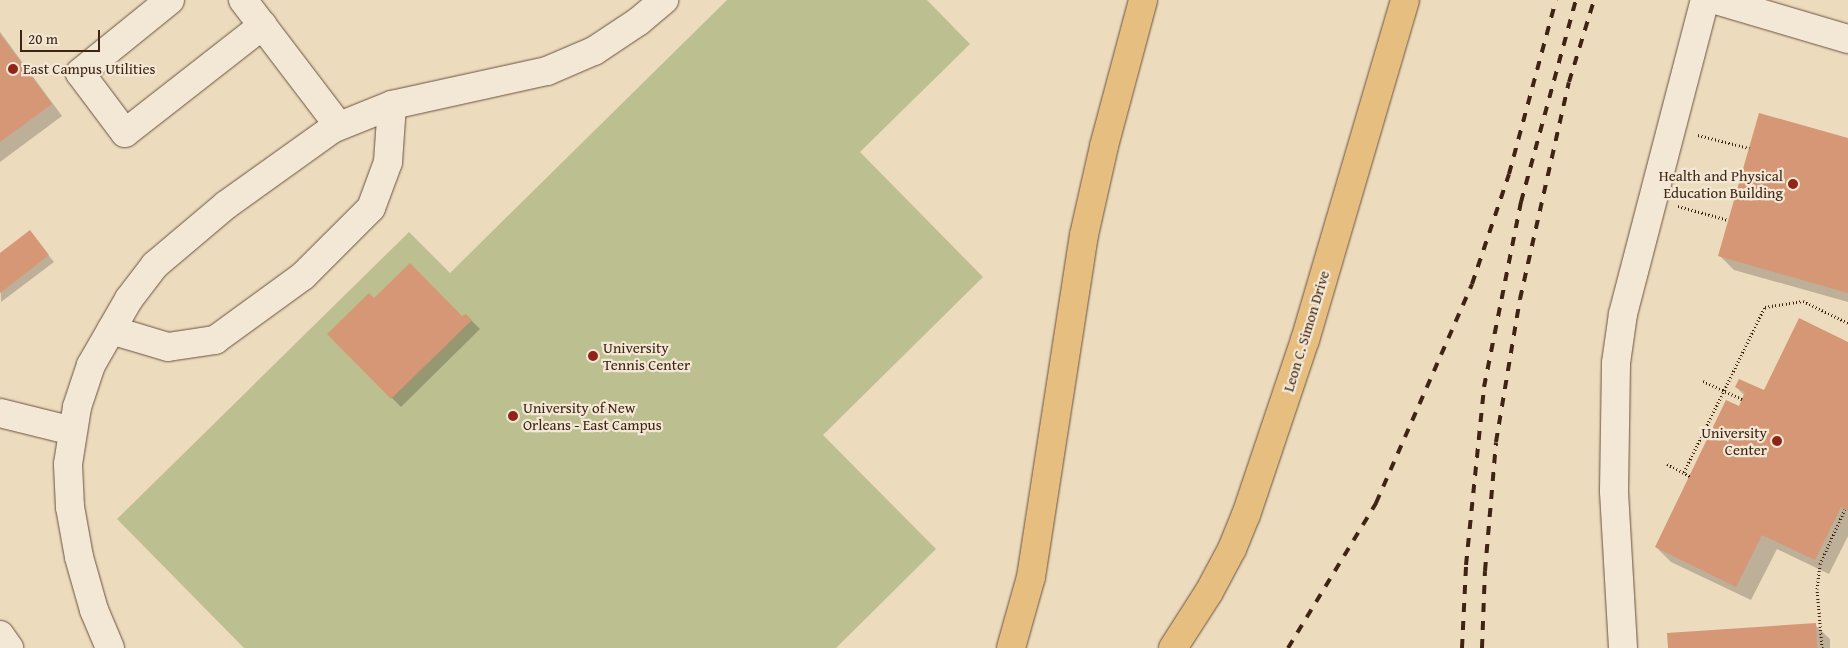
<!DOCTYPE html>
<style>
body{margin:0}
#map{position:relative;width:1848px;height:648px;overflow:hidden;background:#eddbbe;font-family:"Gentium Book Plus",serif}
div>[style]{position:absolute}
.green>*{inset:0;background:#bcbf8f}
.shadow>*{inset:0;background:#0003}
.building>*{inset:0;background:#d69776}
.path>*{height:3px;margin-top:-1.5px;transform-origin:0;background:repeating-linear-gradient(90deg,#3f2413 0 1px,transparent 0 3.5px)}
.roads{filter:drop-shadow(0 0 1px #6a523e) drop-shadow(0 0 1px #6a523e)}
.minor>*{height:28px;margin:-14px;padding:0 14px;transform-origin:14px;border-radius:14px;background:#f3e8d5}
.major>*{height:28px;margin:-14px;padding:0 14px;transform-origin:14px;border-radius:14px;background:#e6be7f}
.rail>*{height:4px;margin-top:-2px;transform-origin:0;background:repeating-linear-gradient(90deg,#3f2413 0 9px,transparent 0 18px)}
.dots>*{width:14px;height:14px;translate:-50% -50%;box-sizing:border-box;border:2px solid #f3e8d5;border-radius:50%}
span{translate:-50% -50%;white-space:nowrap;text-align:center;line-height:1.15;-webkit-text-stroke:4.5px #f3e8d5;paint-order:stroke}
.poi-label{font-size:15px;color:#3f2413}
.left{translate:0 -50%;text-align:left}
.right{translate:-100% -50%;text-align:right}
.street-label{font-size:15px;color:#3f2413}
.scale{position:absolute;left:20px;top:30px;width:80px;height:22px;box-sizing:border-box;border:2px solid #3f2413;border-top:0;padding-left:6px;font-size:15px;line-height:18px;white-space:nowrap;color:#3f2413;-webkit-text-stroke:4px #f3e8d5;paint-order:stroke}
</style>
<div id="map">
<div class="green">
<div style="clip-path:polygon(727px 0,927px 0,970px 44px,860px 152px,983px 277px,823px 435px,936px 549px,836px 648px,244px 648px,117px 519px,409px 232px,450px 273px)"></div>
</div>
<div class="shadow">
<div style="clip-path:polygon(0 32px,62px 116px,0 162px)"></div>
<div style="clip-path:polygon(1848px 139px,1848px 302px,1734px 270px,1719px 255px)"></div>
<div style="clip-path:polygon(30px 232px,54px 262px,1px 302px,0 254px)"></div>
<div style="clip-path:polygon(374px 300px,462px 318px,466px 315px,480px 329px,401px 407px,329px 334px)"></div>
<div style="clip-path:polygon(1848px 343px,1848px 536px,1829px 574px,1777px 549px,1751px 600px,1671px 562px,1656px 547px,1739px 407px,1745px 396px,1736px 387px,1764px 392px)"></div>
<div style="clip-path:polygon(1815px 625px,1830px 639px,1830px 648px,1669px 648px)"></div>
</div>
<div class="building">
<div style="clip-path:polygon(0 34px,52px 104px,0 142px)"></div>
<div style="clip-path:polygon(1759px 113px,1848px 138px,1848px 293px,1718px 256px)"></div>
<div style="clip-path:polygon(30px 230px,49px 255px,0 293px,0 253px)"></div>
<div style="clip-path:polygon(410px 263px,462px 316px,466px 314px,472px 320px,391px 399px,327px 334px,369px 293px,374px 298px)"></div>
<div style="clip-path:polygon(1799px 318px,1848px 342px,1848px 510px,1841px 507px,1815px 560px,1762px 535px,1736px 587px,1655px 547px,1726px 400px,1739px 406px,1745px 392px,1735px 387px,1739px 379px,1764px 390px)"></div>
<div style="clip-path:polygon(1816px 623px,1817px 648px,1668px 648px,1667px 633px)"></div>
</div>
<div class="path">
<div style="left:1698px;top:135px;width:53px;rotate:14.3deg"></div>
<div style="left:1678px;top:206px;width:52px;rotate:15.6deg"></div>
<div style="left:1703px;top:381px;width:43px;rotate:24.8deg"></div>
<div style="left:1667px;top:464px;width:26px;rotate:28deg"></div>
<div style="left:1684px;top:472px;width:184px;rotate:-63.9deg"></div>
<div style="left:1765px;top:307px;width:38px;rotate:-9deg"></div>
<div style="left:1803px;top:301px;width:50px;rotate:26.1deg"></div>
<div style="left:1822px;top:648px;width:59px;rotate:-94.8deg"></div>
<div style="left:1817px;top:589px;width:25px;rotate:-83deg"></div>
<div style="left:1820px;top:564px;width:60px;rotate:-65.6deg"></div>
</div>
<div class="roads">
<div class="minor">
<div style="left:170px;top:0;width:116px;rotate:141deg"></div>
<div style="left:80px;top:73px;width:75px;rotate:53.1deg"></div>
<div style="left:125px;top:133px;width:175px;rotate:-38deg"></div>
<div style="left:243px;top:0;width:158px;rotate:52.7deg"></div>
<div style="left:1716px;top:0;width:138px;rotate:16.5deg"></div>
<div style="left:111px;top:330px;width:59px;rotate:16.6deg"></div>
<div style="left:168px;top:347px;width:48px;rotate:-8.5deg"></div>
<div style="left:215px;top:340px;width:109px;rotate:-36deg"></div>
<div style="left:303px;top:276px;width:96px;rotate:-45deg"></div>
<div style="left:371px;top:208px;width:49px;rotate:-69.7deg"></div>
<div style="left:388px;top:162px;width:57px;rotate:-86deg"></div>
<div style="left:0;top:413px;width:75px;rotate:13.9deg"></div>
<div style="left:0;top:635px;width:16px;rotate:55deg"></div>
<div style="left:110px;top:648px;width:41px;rotate:-112.8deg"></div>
<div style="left:94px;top:610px;width:55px;rotate:-105.8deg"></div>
<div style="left:79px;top:557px;width:51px;rotate:-100.2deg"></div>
<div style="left:70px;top:507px;width:43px;rotate:-92.7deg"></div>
<div style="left:68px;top:464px;width:58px;rotate:-81deg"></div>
<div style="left:77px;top:407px;width:44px;rotate:-71.6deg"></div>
<div style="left:91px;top:365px;width:76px;rotate:-60.1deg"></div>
<div style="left:129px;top:299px;width:43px;rotate:-52.6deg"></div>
<div style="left:155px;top:265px;width:93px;rotate:-40.2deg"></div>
<div style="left:226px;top:205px;width:130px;rotate:-35.6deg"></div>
<div style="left:332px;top:129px;width:65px;rotate:-21.8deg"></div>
<div style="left:392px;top:105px;width:159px;rotate:-12.4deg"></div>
<div style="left:547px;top:71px;width:51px;rotate:-23.1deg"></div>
<div style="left:594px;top:51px;width:54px;rotate:-33.7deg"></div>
<div style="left:639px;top:21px;width:33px;rotate:-40deg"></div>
<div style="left:1623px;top:648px;width:157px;rotate:-93.3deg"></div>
<div style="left:1614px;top:491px;width:128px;rotate:-89.1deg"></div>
<div style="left:1616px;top:363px;width:49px;rotate:-81.9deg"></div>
<div style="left:1623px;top:314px;width:325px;rotate:-75.4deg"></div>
</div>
<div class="major">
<div style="left:1011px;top:648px;width:74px;rotate:-74.3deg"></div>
<div style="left:1031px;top:577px;width:346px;rotate:-81.2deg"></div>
<div style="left:1084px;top:235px;width:91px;rotate:-77.3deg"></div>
<div style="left:1104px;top:146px;width:151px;rotate:-75deg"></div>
<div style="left:1173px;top:648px;width:67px;rotate:-57.3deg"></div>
<div style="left:1209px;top:592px;width:49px;rotate:-61.9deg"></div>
<div style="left:1232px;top:549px;width:37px;rotate:-68deg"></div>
<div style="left:1246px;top:515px;width:185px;rotate:-71.4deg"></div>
<div style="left:1305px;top:340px;width:354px;rotate:-73.6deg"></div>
</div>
</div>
<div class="rail">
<div style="left:1288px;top:648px;width:170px;rotate:-58.7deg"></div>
<div style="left:1376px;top:503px;width:239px;rotate:-66.3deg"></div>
<div style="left:1472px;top:284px;width:116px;rotate:-71.4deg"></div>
<div style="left:1509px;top:174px;width:180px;rotate:-74.9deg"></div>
<div style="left:1462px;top:648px;width:83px;rotate:-87.2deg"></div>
<div style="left:1466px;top:565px;width:179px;rotate:-84.2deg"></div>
<div style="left:1484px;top:387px;width:189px;rotate:-78.7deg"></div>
<div style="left:1521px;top:202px;width:209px;rotate:-74.8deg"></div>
<div style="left:1482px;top:648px;width:77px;rotate:-87.8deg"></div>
<div style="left:1485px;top:571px;width:129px;rotate:-85.1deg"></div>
<div style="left:1496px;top:442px;width:145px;rotate:-80.5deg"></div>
<div style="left:1520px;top:299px;width:222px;rotate:-77.3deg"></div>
<div style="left:1569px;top:82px;width:86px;rotate:-73deg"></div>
</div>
<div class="dots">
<div style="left:13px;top:69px;background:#8f2418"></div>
<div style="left:1793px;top:184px;background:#8f2418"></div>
<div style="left:593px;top:356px;background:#8f2418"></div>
<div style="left:513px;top:416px;background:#8f2418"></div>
<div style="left:1777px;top:441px;background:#8f2418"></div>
</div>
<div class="poi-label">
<span class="left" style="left:23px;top:69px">East Campus Utilities</span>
<span class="right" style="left:1783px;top:184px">Health and Physical<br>Education Building</span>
<span class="left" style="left:603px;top:356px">University<br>Tennis Center</span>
<span class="left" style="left:523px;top:416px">University of New<br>Orleans - East Campus</span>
<span class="right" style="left:1767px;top:441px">University<br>Center</span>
</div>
<div class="street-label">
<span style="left:1306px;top:331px;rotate:-73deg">Leon C. Simon Drive</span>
</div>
<div class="scale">20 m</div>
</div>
